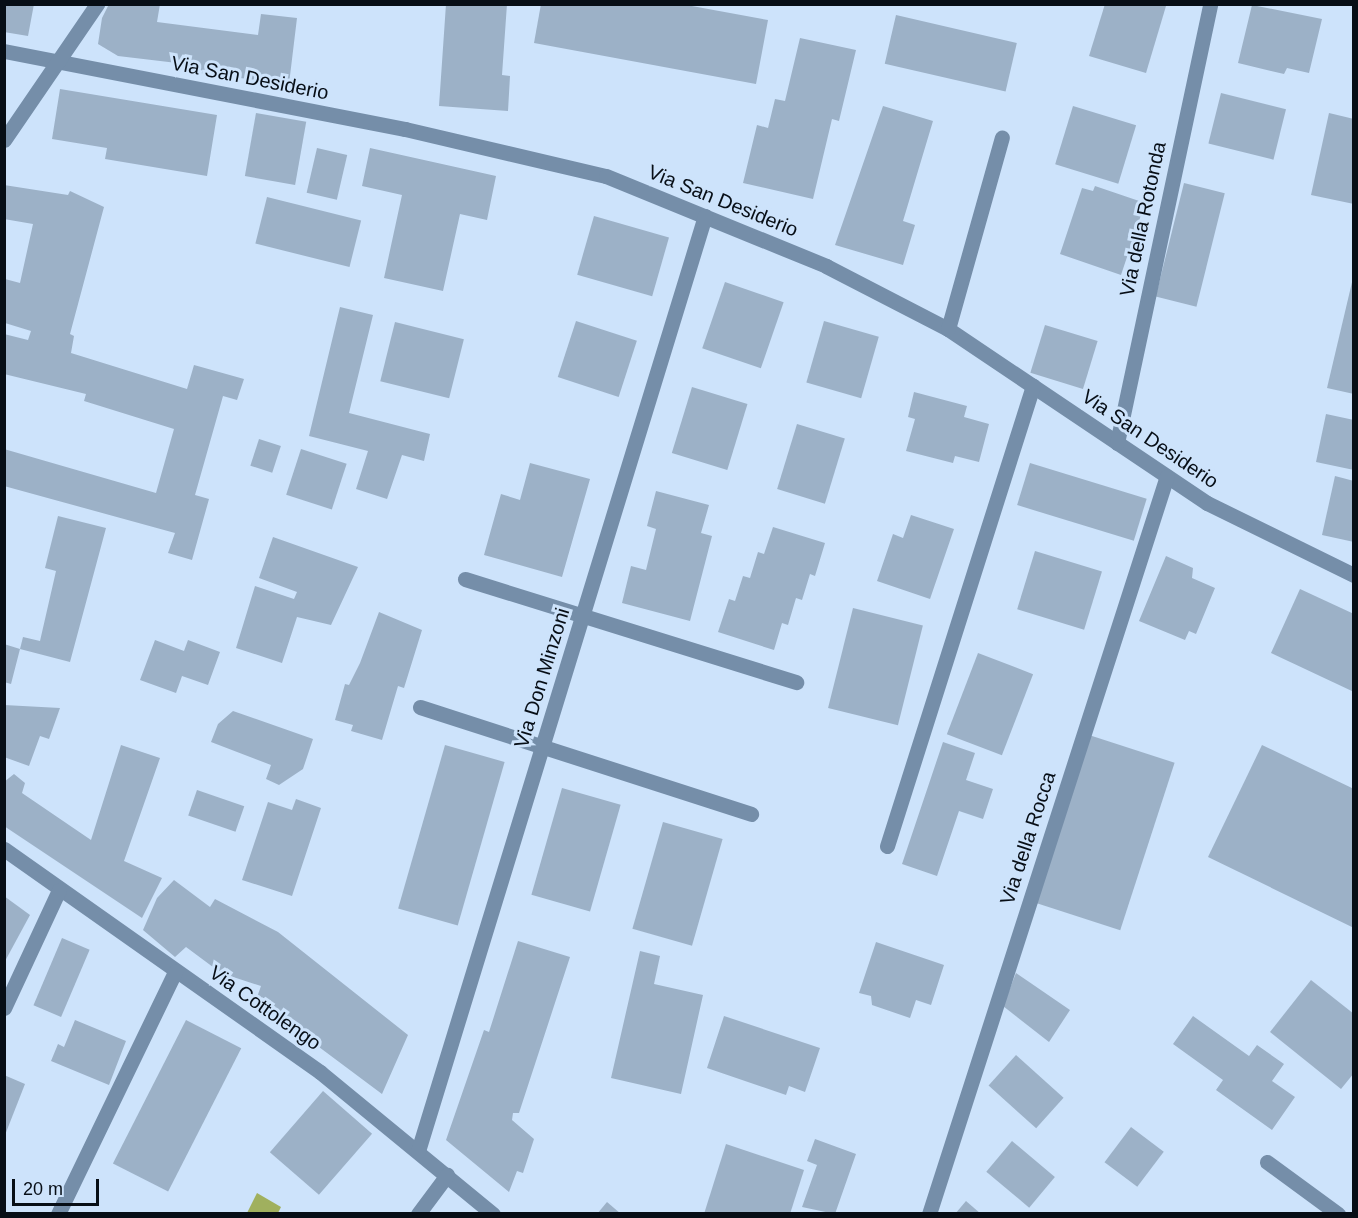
<!DOCTYPE html>
<style>
body{margin:0}
#map{position:relative;width:1358px;height:1218px;overflow:hidden;background:#cde3fb;font-family:Arial,sans-serif}
div>[style]{position:absolute}
.water>*{inset:0;background:#a0b05e}
.building>*{inset:0;background:#9cb1c7;transform-origin:0 0}
.minor>*{height:15px;margin:-7.5px;padding:0 7.5px;transform-origin:7.5px;border-radius:7.5px;background:#758ea9}
span{translate:-50% -50%;white-space:nowrap;text-align:center;line-height:1.15;-webkit-text-stroke:6px #cde3fb;paint-order:stroke}
.street-label{font-size:20px;color:#070e16}
.frame{position:absolute;inset:0;border:6px solid #070e16;pointer-events:none}
.scale{position:absolute;left:12px;top:1179px;width:87px;height:27px;box-sizing:border-box;border:3px solid #070e16;border-top:0;padding-left:8px;font-size:18px;line-height:21px;white-space:nowrap;color:#070e16;-webkit-text-stroke:4px #cde3fb;paint-order:stroke}
</style>
<div id="map">
<div class="water">
<div style="clip-path:polygon(257px 1193px,281px 1207px,278px 1213px,247px 1213px)"></div>
</div>
<div class="building">
<div style="clip-path:polygon(4px 4px,34px 4px,28px 36px,4px 32px)"></div>
<div style="clip-path:polygon(109px 4px,160px 4px,157px 22px,258px 35px,261px 14px,297px 18px,289px 84px,192px 72px,177px 63px,118px 56px,98px 44px,102px 18px)"></div>
<div style="clip-path:polygon(446px 4px,507px 4px,502px 75px,510px 76px,508px 111px,439px 106px)"></div>
<div style="clip-path:polygon(541px 4px,681px 4px,768px 20px,756px 84px,534px 43px)"></div>
<div style="clip-path:polygon(1105px 4px,1166px 6px,1146px 73px,1089px 56px)"></div>
<div style="clip-path:polygon(1252px 5px,1322px 19px,1309px 73px,1287px 68px,1284px 74px,1238px 63px)"></div>
<div style="left:896px;top:15px;width:124px;height:50px;rotate:13deg"></div>
<div style="clip-path:polygon(800px 38px,856px 50px,839px 121px,832px 119px,813px 199px,743px 183px,757px 125px,768px 128px,775px 99px,785px 101px)"></div>
<div style="clip-path:polygon(60px 89px,217px 115px,207px 176px,105px 159px,107px 148px,52px 139px)"></div>
<div style="left:1221px;top:93px;width:67px;height:52px;rotate:14deg"></div>
<div style="clip-path:polygon(883px 106px,933px 121px,903px 221px,915px 225px,903px 265px,835px 245px)"></div>
<div style="left:1073px;top:106px;width:66px;height:61px;rotate:17deg"></div>
<div style="left:256px;top:113px;width:51px;height:64px;rotate:10deg"></div>
<div style="clip-path:polygon(1329px 113px,1354px 119px,1354px 204px,1311px 195px)"></div>
<div style="left:317px;top:148px;width:31px;height:46px;rotate:13deg"></div>
<div style="clip-path:polygon(370px 148px,496px 176px,487px 220px,460px 214px,443px 291px,384px 278px,402px 195px,362px 186px)"></div>
<div style="left:1184px;top:183px;width:42px;height:117px;rotate:14deg"></div>
<div style="clip-path:polygon(4px 185px,68px 195px,70px 191px,104px 207px,70px 334px,74px 336px,71px 353px,187px 389px,194px 365px,244px 379px,237px 400px,223px 396px,195px 495px,209px 499px,192px 560px,168px 553px,175px 533px,4px 486px,4px 449px,156px 493px,174px 429px,84px 401px,86px 394px,4px 374px,4px 334px,28px 340px,31px 331px,5px 323px,5px 279px,20px 283px,33px 224px,4px 219px)"></div>
<div style="clip-path:polygon(1095px 186px,1145px 203px,1121px 275px,1060px 254px,1082px 188px,1093px 191px)"></div>
<div style="left:267px;top:197px;width:97px;height:48px;rotate:14deg"></div>
<div style="left:594px;top:216px;width:78px;height:61px;rotate:16deg"></div>
<div style="clip-path:polygon(1353px 278px,1354px 278px,1354px 394px,1327px 388px)"></div>
<div style="left:725px;top:282px;width:62px;height:70px;rotate:19deg"></div>
<div style="clip-path:polygon(340px 307px,373px 315px,349px 413px,430px 434px,424px 461px,402px 455px,387px 499px,356px 489px,368px 451px,309px 436px)"></div>
<div style="left:576px;top:321px;width:64px;height:59px;rotate:18deg"></div>
<div style="left:824px;top:321px;width:57px;height:64px;rotate:16deg"></div>
<div style="left:395px;top:322px;width:71px;height:61px;rotate:14deg"></div>
<div style="left:1045px;top:325px;width:55px;height:50px;rotate:17deg"></div>
<div style="left:692px;top:387px;width:58px;height:69px;rotate:17deg"></div>
<div style="clip-path:polygon(914px 392px,967px 406px,964px 417px,989px 424px,979px 462px,955px 456px,953px 463px,906px 451px,915px 419px,908px 417px)"></div>
<div style="clip-path:polygon(1326px 414px,1354px 420px,1354px 470px,1316px 462px)"></div>
<div style="left:797px;top:424px;width:50px;height:68px;rotate:17deg"></div>
<div style="left:259px;top:439px;width:23px;height:28px;rotate:18deg"></div>
<div style="left:301px;top:449px;width:48px;height:48px;rotate:18deg"></div>
<div style="clip-path:polygon(530px 463px,590px 479px,562px 577px,484px 555px,501px 494px,520px 500px)"></div>
<div style="left:1030px;top:463px;width:122px;height:44px;rotate:17deg"></div>
<div style="clip-path:polygon(1335px 476px,1354px 481px,1354px 542px,1322px 535px)"></div>
<div style="clip-path:polygon(656px 491px,709px 505px,701px 533px,712px 536px,690px 621px,622px 603px,631px 566px,646px 570px,656px 529px,647px 526px)"></div>
<div style="clip-path:polygon(911px 515px,954px 529px,930px 599px,877px 581px,893px 534px,903px 538px)"></div>
<div style="clip-path:polygon(58px 516px,106px 528px,70px 662px,20px 649px,11px 684px,4px 682px,4px 644px,20px 649px,23px 637px,40px 641px,56px 571px,45px 568px)"></div>
<div style="clip-path:polygon(773px 527px,825px 543px,815px 576px,810px 574px,802px 600px,796px 598px,788px 625px,782px 623px,774px 650px,718px 632px,729px 599px,735px 601px,743px 576px,750px 578px,758px 552px,764px 554px)"></div>
<div style="clip-path:polygon(273px 537px,358px 567px,331px 625px,297px 617px,282px 663px,236px 648px,255px 586px,294px 599px,297px 592px,259px 578px)"></div>
<div style="left:1035px;top:551px;width:70px;height:61px;rotate:17deg"></div>
<div style="clip-path:polygon(1166px 556px,1193px 568px,1192px 578px,1215px 588px,1196px 634px,1189px 631px,1185px 640px,1139px 621px)"></div>
<div style="clip-path:polygon(1300px 589px,1354px 614px,1354px 692px,1271px 653px)"></div>
<div style="left:853px;top:608px;width:72px;height:103px;rotate:14deg"></div>
<div style="clip-path:polygon(379px 612px,422px 630px,404px 688px,398px 686px,382px 740px,351px 731px,353px 725px,335px 720px,345px 684px,349px 685px,360px 663px)"></div>
<div style="clip-path:polygon(155px 640px,184px 651px,188px 640px,220px 652px,208px 685px,182px 676px,176px 693px,140px 680px)"></div>
<div style="left:978px;top:653px;width:59px;height:87px;rotate:21deg"></div>
<div style="clip-path:polygon(4px 705px,60px 708px,49px 739px,40px 736px,29px 766px,4px 757px)"></div>
<div style="clip-path:polygon(233px 711px,313px 739px,303px 769px,279px 785px,266px 779px,271px 765px,211px 742px,218px 724px)"></div>
<div style="left:1089px;top:735px;width:90px;height:176px;rotate:18deg"></div>
<div style="clip-path:polygon(943px 742px,975px 753px,966px 780px,993px 789px,983px 819px,959px 811px,937px 876px,902px 864px)"></div>
<div style="clip-path:polygon(121px 745px,160px 758px,124px 861px,162px 878px,142px 918px,4px 826px,4px 782px,14px 774px,25px 783px,22px 793px,91px 840px)"></div>
<div style="left:445px;top:745px;width:62px;height:170px;rotate:16deg"></div>
<div style="clip-path:polygon(1262px 745px,1354px 789px,1354px 928px,1208px 857px)"></div>
<div style="left:562px;top:788px;width:61px;height:111px;rotate:16deg"></div>
<div style="left:197px;top:790px;width:50px;height:27px;rotate:19deg"></div>
<div style="clip-path:polygon(296px 799px,321px 808px,292px 896px,242px 880px,268px 802px,292px 810px)"></div>
<div style="left:663px;top:822px;width:62px;height:111px;rotate:16deg"></div>
<div style="clip-path:polygon(174px 880px,210px 907px,215px 899px,278px 932px,408px 1035px,382px 1094px,256px 1000px,261px 986px,221px 973px,186px 947px,175px 957px,143px 930px,157px 898px)"></div>
<div style="clip-path:polygon(4px 896px,30px 915px,4px 963px)"></div>
<div style="left:62px;top:938px;width:30px;height:73px;rotate:23deg"></div>
<div style="clip-path:polygon(518px 941px,570px 957px,519px 1113px,513px 1113px,512px 1120px,534px 1139px,523px 1173px,517px 1171px,509px 1192px,446px 1140px,484px 1030px,489px 1032px)"></div>
<div style="clip-path:polygon(876px 942px,944px 965px,931px 1005px,916px 1000px,910px 1018px,872px 1005px,871px 996px,859px 993px)"></div>
<div style="clip-path:polygon(640px 951px,660px 956px,654px 984px,703px 995px,681px 1094px,611px 1078px)"></div>
<div style="clip-path:polygon(1016px 973px,1070px 1010px,1049px 1042px,1003px 1006px)"></div>
<div style="clip-path:polygon(1311px 980px,1354px 1014px,1354px 1073px,1341px 1089px,1270px 1032px)"></div>
<div style="clip-path:polygon(724px 1016px,820px 1048px,805px 1092px,789px 1086px,786px 1095px,707px 1068px)"></div>
<div style="clip-path:polygon(1193px 1016px,1249px 1056px,1257px 1045px,1284px 1064px,1272px 1081px,1295px 1097px,1272px 1130px,1216px 1090px,1223px 1080px,1173px 1044px)"></div>
<div style="clip-path:polygon(75px 1020px,126px 1041px,109px 1085px,51px 1061px,58px 1044px,64px 1047px)"></div>
<div style="left:186px;top:1020px;width:62px;height:161px;rotate:27deg"></div>
<div style="left:1016px;top:1055px;width:64px;height:41px;rotate:42deg"></div>
<div style="clip-path:polygon(4px 1075px,25px 1084px,5px 1135px,4px 1135px)"></div>
<div style="left:323px;top:1091px;width:65px;height:81px;rotate:41deg"></div>
<div style="left:1131px;top:1127px;width:41px;height:44px;rotate:37deg"></div>
<div style="clip-path:polygon(815px 1139px,856px 1154px,835px 1214px,802px 1207px,817px 1165px,807px 1161px)"></div>
<div style="left:1012px;top:1141px;width:56px;height:40px;rotate:40deg"></div>
<div style="clip-path:polygon(726px 1144px,804px 1170px,790px 1214px,704px 1214px)"></div>
<div style="clip-path:polygon(966px 1201px,981px 1214px,955px 1214px)"></div>
<div style="clip-path:polygon(607px 1202px,621px 1214px,597px 1214px)"></div>
</div>
<div class="minor">
<div style="left:4px;top:51px;width:409px;rotate:11deg"></div>
<div style="left:405px;top:129px;width:206px;rotate:13.2deg"></div>
<div style="left:606px;top:176px;width:238px;rotate:22.2deg"></div>
<div style="left:826px;top:266px;width:137px;rotate:27.3deg"></div>
<div style="left:948px;top:329px;width:312px;rotate:33.9deg"></div>
<div style="left:1207px;top:503px;width:164px;rotate:26.1deg"></div>
<div style="left:4px;top:140px;width:165px;rotate:-55.6deg"></div>
<div style="left:948px;top:329px;width:199px;rotate:-74.3deg"></div>
<div style="left:1117px;top:443px;width:449px;rotate:-78deg"></div>
<div style="left:465px;top:579px;width:347px;rotate:17.3deg"></div>
<div style="left:420px;top:707px;width:348px;rotate:17.9deg"></div>
<div style="left:887px;top:846px;width:483px;rotate:-72.4deg"></div>
<div style="left:4px;top:849px;width:387px;rotate:35.2deg"></div>
<div style="left:320px;top:1072px;width:224px;rotate:39.4deg"></div>
<div style="left:4px;top:1008px;width:130px;rotate:-65deg"></div>
<div style="left:418px;top:1151px;width:978px;rotate:-72.94deg"></div>
<div style="left:1267px;top:1162px;width:88px;rotate:36.2deg"></div>
<div style="left:58px;top:1214px;width:269px;rotate:-64.2deg"></div>
<div style="left:418px;top:1214px;width:49px;rotate:-53.4deg"></div>
<div style="left:929px;top:1214px;width:775px;rotate:-72.13deg"></div>
</div>
<div class="street-label">
<span style="left:250px;top:78px;rotate:11deg">Via San Desiderio</span>
<span style="left:723px;top:201px;rotate:22deg">Via San Desiderio</span>
<span style="left:1143px;top:219px;rotate:-78deg">Via della Rotonda</span>
<span style="left:1150px;top:439px;rotate:34deg">Via San Desiderio</span>
<span style="left:542px;top:678px;rotate:-73deg">Via Don Minzoni</span>
<span style="left:1028px;top:838px;rotate:-72deg">Via della Rocca</span>
<span style="left:265px;top:1008px;rotate:35deg">Via Cottolengo</span>
</div>
<div class="frame"></div>
<div class="scale">20 m</div>
</div>
